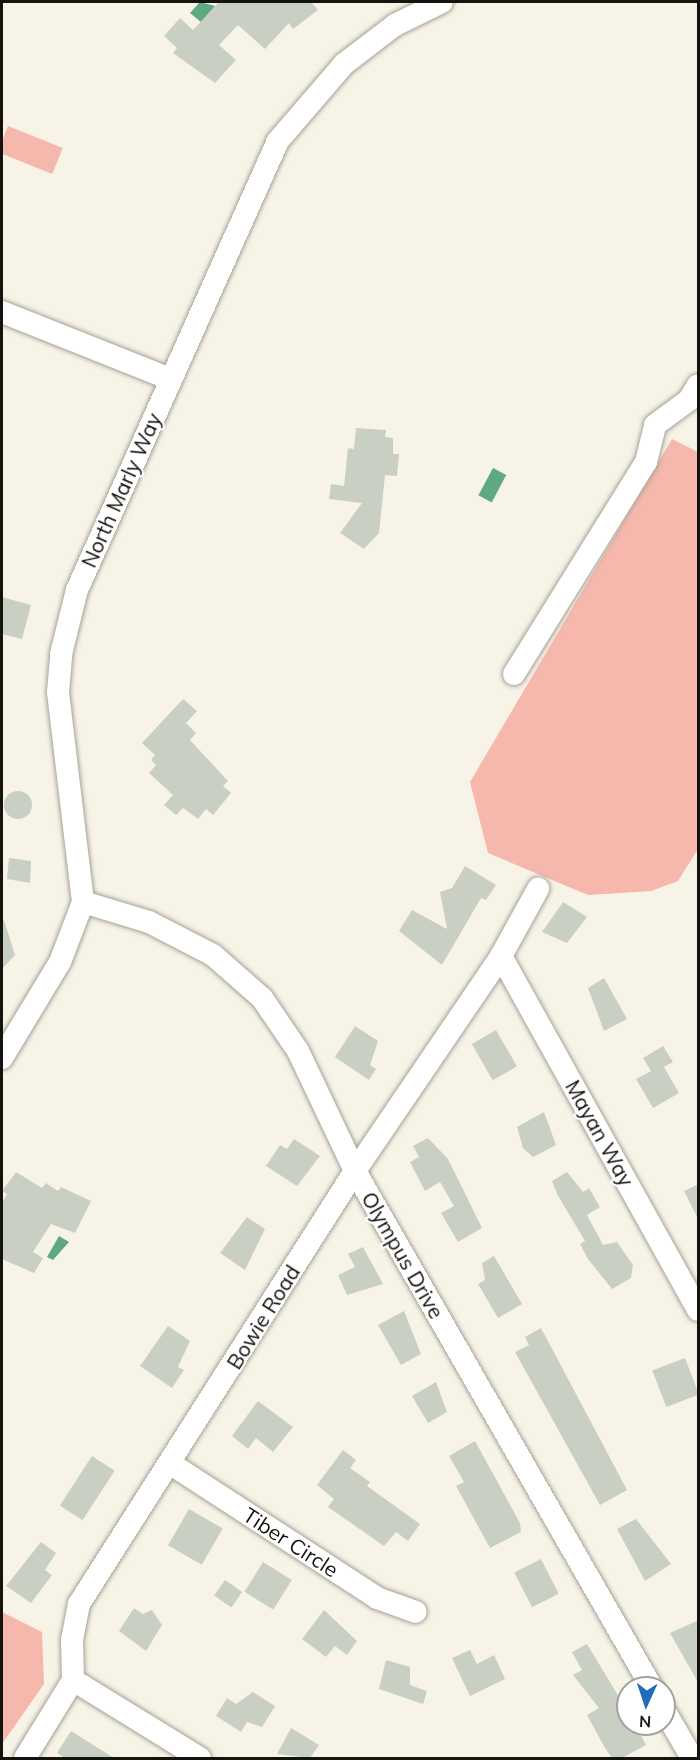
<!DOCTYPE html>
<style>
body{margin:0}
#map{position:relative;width:700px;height:1760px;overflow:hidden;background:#f7f4e7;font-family:Mulish,sans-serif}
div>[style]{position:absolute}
.green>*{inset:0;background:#f6b7ac;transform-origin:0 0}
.water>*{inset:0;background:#5ea980;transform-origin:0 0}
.building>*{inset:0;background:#cacfc3;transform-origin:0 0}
.round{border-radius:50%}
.roads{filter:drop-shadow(0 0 2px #a5a296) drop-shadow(0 0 2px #a5a296)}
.minor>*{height:22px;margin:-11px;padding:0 11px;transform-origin:11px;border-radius:11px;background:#fff}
span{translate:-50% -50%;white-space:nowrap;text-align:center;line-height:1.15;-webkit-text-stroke:4.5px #fff;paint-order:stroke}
.street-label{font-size:21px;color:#14130e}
.frame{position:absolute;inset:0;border:3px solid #14130e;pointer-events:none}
.north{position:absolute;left:616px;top:1676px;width:60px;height:60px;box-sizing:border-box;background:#fff;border:2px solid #a1a19f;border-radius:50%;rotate:183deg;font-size:16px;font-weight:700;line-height:24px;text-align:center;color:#14130e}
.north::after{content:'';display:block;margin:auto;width:21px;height:27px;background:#226cbc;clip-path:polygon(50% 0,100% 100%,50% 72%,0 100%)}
</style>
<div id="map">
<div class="green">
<div style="left:8px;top:126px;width:59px;height:28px;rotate:22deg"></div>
<div style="clip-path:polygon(672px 439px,698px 452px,698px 849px,678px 881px,651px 891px,588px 895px,488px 853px,470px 782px)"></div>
<div style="clip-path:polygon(2px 1612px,42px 1632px,44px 1684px,2px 1744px)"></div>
</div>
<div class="water">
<div style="clip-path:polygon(200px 2px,215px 6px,201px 22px,190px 13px)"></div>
<div style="left:493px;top:468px;width:15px;height:31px;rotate:28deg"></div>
<div style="clip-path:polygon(59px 1236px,69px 1242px,53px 1260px,47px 1257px)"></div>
</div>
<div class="building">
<div style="clip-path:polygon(219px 2px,311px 2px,318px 10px,293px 29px,289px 23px,265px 49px,238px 25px,219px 45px,236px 60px,215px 83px,173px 53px,177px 48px,164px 36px,180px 18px,193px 30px)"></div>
<div style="clip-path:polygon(356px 428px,386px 430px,385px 437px,393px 438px,393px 454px,399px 454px,397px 476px,385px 475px,379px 533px,364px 549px,340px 533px,362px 503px,329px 499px,331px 484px,344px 486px,348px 448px,354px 449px)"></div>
<div style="clip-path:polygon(2px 597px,31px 605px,22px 639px,2px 634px)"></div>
<div style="clip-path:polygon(183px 699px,197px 711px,186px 723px,196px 733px,190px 740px,228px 781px,223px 786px,231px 793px,213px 815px,206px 809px,198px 819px,183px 808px,176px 815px,164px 805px,173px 795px,149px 773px,156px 765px,151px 760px,155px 755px,142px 743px)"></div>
<div class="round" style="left:4px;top:791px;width:28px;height:28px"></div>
<div style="clip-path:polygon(9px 858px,31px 861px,30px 883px,7px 879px)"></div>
<div style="clip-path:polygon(465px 866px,496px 885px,486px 900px,481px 898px,442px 965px,399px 931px,412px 910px,447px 929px,440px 892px,452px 888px)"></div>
<div style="clip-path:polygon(563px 902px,587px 917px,567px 943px,542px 932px)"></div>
<div style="clip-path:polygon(4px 920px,15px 955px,2px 969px,2px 921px)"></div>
<div style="clip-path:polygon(604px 978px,627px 1019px,604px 1031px,588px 988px)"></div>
<div style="clip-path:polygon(355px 1026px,378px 1041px,370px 1065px,376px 1069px,369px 1080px,335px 1057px)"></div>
<div style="left:496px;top:1030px;width:42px;height:28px;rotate:60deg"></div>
<div style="clip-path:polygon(663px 1046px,673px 1062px,664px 1067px,679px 1093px,653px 1108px,636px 1079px,651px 1071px,643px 1058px)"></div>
<div style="clip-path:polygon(544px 1112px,556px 1145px,533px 1157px,523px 1148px,517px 1127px)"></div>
<div style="clip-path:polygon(428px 1138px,448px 1159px,482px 1228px,458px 1242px,441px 1213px,454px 1206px,440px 1182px,425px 1191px,410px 1162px,419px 1157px,413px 1146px)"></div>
<div style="clip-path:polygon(294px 1139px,320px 1156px,297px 1186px,266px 1166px,280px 1145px,287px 1149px)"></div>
<div style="clip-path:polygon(16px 1172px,42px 1188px,46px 1183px,58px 1191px,61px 1187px,91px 1201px,75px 1233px,51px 1224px,33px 1252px,43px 1258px,34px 1273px,2px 1259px,2px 1203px,7px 1194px,2px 1191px)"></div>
<div style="clip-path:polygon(567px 1172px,583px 1192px,589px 1188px,600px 1207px,587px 1215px,603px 1245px,617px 1242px,633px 1265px,631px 1278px,612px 1289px,588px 1259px,580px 1244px,585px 1241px,557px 1194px,552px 1181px)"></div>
<div style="clip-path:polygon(699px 1184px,699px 1221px,684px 1191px)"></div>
<div style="clip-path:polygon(247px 1217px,265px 1229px,245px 1270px,220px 1253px)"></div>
<div style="clip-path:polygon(363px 1247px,383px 1284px,347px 1295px,338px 1275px,355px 1267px,348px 1254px)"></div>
<div style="clip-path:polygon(494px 1256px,522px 1304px,498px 1318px,478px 1284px,485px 1280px,482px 1263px)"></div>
<div style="clip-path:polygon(404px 1311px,421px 1354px,401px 1365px,378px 1325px)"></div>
<div style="clip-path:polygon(168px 1326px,190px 1341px,178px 1367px,184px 1370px,172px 1388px,140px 1366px)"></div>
<div style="clip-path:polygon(541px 1328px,627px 1490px,600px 1505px,515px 1352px,529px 1345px,525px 1337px)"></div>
<div style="left:685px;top:1358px;width:39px;height:35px;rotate:69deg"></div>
<div style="clip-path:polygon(436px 1382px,447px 1412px,428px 1423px,412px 1396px)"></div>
<div style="clip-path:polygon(258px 1401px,293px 1427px,273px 1452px,256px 1438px,248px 1449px,232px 1436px)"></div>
<div style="clip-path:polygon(475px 1441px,520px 1523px,521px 1532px,490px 1548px,456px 1486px,464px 1482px,449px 1456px)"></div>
<div style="clip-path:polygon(343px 1450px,356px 1460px,350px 1468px,370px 1482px,367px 1486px,420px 1524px,408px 1541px,396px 1532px,384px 1546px,328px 1507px,334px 1499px,317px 1485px)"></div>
<div style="left:92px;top:1456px;width:27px;height:59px;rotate:33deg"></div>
<div style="left:189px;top:1509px;width:39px;height:42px;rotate:30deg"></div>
<div style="clip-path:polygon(636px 1519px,671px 1564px,645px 1581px,617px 1529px)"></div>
<div style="clip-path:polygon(41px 1542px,56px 1553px,45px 1570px,52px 1575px,31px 1603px,6px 1586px)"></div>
<div style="left:541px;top:1559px;width:39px;height:30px;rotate:63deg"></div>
<div style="left:263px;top:1562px;width:34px;height:35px;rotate:32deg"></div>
<div style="left:225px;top:1580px;width:21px;height:19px;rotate:35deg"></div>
<div style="clip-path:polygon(134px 1608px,143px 1614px,152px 1610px,162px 1625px,146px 1651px,119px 1631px)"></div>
<div style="clip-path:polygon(324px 1610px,357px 1641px,347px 1655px,335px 1646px,326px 1657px,302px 1639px)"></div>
<div style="clip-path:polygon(699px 1620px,699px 1684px,670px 1633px)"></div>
<div style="clip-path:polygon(587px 1644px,628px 1712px,628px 1724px,635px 1724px,646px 1745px,622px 1758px,612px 1758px,605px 1748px,587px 1715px,599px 1708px,573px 1675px,582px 1670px,572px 1652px)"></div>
<div style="clip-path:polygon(470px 1650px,477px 1664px,494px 1655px,505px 1679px,470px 1696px,452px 1658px)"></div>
<div style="clip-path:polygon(386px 1660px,410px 1667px,410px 1685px,427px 1691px,423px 1704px,379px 1689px)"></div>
<div style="clip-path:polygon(253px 1692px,275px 1706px,262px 1727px,247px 1722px,241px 1732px,216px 1716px,227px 1698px,236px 1704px)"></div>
<div style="clip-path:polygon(291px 1728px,319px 1745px,310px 1758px,277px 1754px)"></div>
<div style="clip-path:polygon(71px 1731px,114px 1758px,65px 1758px,57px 1753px)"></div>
</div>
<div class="roads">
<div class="minor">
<div style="left:2px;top:312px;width:181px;rotate:21.7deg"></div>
<div style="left:514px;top:674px;width:250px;rotate:-58.1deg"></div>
<div style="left:646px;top:462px;width:38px;rotate:-76deg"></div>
<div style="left:655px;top:425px;width:42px;rotate:-36.3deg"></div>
<div style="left:689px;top:400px;width:17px;rotate:-59deg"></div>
<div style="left:83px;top:902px;width:69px;rotate:16.9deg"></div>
<div style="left:149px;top:922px;width:72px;rotate:27.3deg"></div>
<div style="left:213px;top:955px;width:65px;rotate:41.3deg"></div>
<div style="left:262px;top:998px;width:64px;rotate:55.8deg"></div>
<div style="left:298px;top:1051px;width:133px;rotate:64.6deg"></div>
<div style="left:355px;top:1171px;width:596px;rotate:60.12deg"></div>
<div style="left:501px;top:956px;width:405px;rotate:60.9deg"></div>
<div style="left:2px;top:1058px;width:112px;rotate:-58.9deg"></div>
<div style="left:60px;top:962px;width:64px;rotate:-69deg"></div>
<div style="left:83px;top:902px;width:211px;rotate:-96.8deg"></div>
<div style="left:58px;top:692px;width:38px;rotate:-85deg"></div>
<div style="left:61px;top:654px;width:66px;rotate:-76deg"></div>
<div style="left:77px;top:590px;width:491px;rotate:-65.9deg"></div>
<div style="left:277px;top:142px;width:103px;rotate:-49.3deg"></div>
<div style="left:344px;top:64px;width:64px;rotate:-37.4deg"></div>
<div style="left:395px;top:25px;width:52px;rotate:-26.1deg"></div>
<div style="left:171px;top:1464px;width:246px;rotate:33deg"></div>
<div style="left:377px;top:1598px;width:41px;rotate:19.7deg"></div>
<div style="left:73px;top:1680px;width:149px;rotate:31.6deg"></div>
<div style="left:664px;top:1710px;width:56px;rotate:59.7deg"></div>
<div style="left:25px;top:1758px;width:92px;rotate:-58.4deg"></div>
<div style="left:73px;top:1680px;width:40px;rotate:-91.4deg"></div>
<div style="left:72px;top:1640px;width:37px;rotate:-79deg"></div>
<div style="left:79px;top:1604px;width:513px;rotate:-57.49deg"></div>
<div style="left:355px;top:1171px;width:260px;rotate:-55.8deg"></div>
<div style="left:501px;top:956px;width:77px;rotate:-61.1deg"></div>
</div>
</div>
<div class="street-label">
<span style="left:121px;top:490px;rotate:-66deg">North Marly Way</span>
<span style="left:600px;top:1133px;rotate:61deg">Mayan Way</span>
<span style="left:403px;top:1255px;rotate:60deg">Olympus Drive</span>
<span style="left:263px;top:1317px;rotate:-58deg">Bowie Road</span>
<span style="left:291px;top:1542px;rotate:33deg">Tiber Circle</span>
</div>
<div class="frame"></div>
<div class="north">N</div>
</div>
